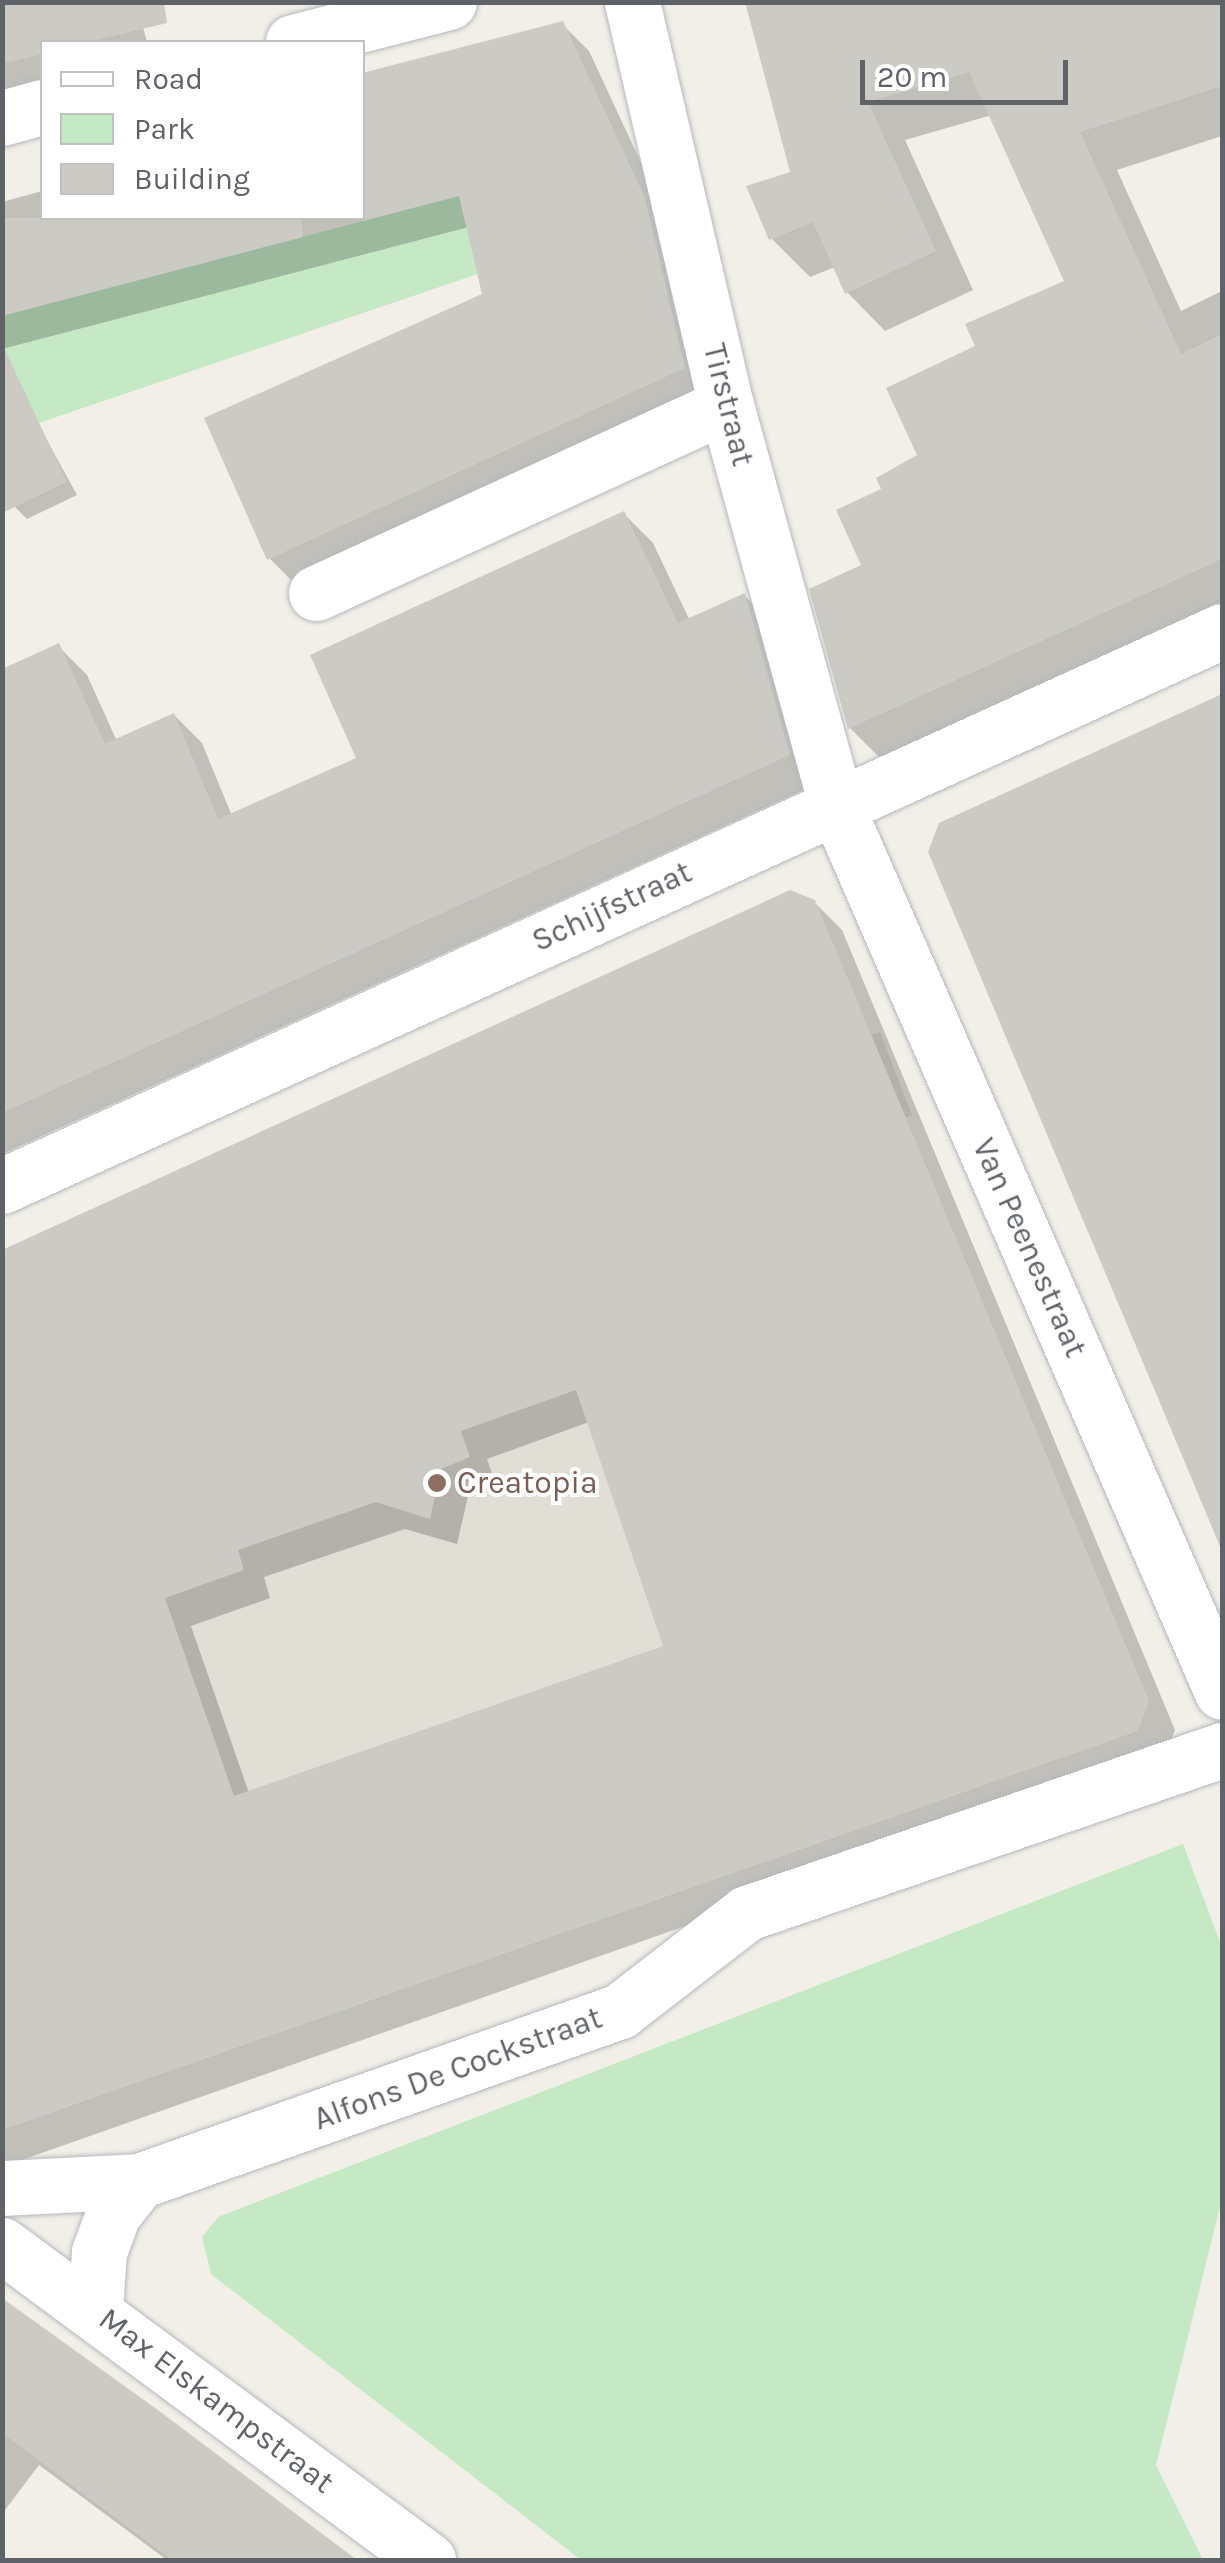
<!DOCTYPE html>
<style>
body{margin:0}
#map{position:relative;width:1225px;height:2563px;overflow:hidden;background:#f1efe8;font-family:Karla,sans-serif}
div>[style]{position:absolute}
.education>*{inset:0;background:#e1ded6}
.green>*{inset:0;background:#c5e8c5}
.shadow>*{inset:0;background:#0003}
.building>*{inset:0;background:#cccac5}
.roads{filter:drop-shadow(0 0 2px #b5b8bc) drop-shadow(0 0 2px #b5b8bc)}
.minor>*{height:55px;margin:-27.5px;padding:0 27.5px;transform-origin:27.5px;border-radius:27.5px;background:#fff}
.dots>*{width:28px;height:28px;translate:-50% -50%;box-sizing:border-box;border:5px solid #fff;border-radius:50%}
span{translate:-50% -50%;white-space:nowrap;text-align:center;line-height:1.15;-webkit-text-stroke:8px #fff;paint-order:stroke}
.street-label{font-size:32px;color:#5f6368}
.education-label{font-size:32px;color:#785e54}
.left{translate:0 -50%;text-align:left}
.frame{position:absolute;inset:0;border:5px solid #5f6368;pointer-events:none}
.legend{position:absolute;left:40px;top:40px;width:325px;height:180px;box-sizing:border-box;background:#fff;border:2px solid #bfc1c3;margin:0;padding:12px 18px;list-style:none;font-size:30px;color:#5f6368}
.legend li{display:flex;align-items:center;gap:20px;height:50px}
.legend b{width:50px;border:2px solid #bfc1c3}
.scale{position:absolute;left:860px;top:60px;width:208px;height:45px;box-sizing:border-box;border:5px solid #5f6368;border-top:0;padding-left:12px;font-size:30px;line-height:35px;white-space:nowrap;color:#5f6368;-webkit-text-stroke:8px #fff;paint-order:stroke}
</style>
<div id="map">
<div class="education">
<div style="clip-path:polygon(880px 1032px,912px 1115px,727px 1196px,880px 1609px,79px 1895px,77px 1463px,796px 1061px)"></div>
</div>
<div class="green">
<div style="clip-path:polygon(459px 196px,478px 274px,3px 435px,3px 315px)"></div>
<div style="clip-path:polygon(1183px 1844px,1222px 1947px,1222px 2199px,1156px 2465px,1203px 2560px,581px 2560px,211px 2274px,202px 2237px,218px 2217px)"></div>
</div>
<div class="shadow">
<div style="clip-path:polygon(2px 2px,136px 2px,147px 42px,42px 42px,42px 96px,2px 106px)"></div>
<div style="clip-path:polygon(747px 2px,1222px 2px,1222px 136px,1117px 170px,1181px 311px,1222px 291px,1222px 614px,888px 766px,850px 728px,864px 566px,884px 490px,920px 456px,979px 347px,1068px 283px,992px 115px,905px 140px,973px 290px,885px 331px,847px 292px,835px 267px,810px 277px,771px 238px,793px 174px)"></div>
<div style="clip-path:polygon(562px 24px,589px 51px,671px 227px,711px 394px,296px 585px,269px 558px,485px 295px,469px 227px,2px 349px,2px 202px,42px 191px,42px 218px,362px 218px)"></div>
<div style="clip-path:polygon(37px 422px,77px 495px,27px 519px,15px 507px)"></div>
<div style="clip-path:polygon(624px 514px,653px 543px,690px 621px,745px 596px,774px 625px,817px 784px,2px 1154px,2px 672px,58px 646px,87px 675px,116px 739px,173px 714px,202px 743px,232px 816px,359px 760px)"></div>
<div style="clip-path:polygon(1222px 697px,1222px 1551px,931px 852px,941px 825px)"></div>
<div style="clip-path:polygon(evenodd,814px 902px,842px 930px,1175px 1730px,1165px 1757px,2px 2167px,2px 1251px,814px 902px,589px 1422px,666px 1648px,249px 1793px,191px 1626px,270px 1598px,264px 1577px,405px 1529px,457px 1544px,468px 1496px,496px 1485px,487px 1459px,589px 1422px)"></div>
<div style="clip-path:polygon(2px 2302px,352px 2560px,167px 2560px,39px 2465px,2px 2514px)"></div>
</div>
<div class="building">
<div style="clip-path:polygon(2px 2px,164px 2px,167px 23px,88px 42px,42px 42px,42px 54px,2px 64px)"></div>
<div style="clip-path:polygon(745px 2px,1222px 2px,1222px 86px,1080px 132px,1181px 354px,1222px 334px,1222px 559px,848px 729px,809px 589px,861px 565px,836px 510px,881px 489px,876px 478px,917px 455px,886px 388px,975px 346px,965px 324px,1064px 281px,969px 72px,868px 102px,936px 251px,845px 294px,813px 222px,769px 240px,746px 186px,790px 172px)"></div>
<div style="clip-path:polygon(563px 21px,645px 198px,685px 368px,267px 560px,204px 418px,482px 294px,459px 196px,362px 221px,362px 73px)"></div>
<div style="clip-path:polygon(2px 218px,301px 218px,303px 237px,2px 316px)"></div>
<div style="clip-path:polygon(2px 344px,67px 482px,2px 513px)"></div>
<div style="clip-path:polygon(624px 511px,678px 623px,745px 593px,790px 755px,2px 1113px,2px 669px,59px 643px,105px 744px,174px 713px,218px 819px,356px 758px,310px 655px)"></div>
<div style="clip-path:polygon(1222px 694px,1222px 1550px,928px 852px,939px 823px)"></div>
<div style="clip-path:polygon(evenodd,790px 890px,815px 900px,1149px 1701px,1138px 1731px,2px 2130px,2px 1250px,790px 890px,576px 1390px,663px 1646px,234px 1796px,165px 1598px,244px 1570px,238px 1550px,376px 1502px,430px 1519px,441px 1469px,470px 1457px,461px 1431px,576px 1390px)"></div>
<div style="clip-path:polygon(2px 2298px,162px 2413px,357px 2560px,172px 2560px,2px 2433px)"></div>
</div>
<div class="roads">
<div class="minor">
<div style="left:632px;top:2px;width:414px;rotate:76.9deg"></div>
<div style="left:726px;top:405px;width:415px;rotate:74.6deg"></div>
<div style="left:836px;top:805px;width:967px;rotate:66.48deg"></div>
<div style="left:293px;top:42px;width:161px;rotate:-14.4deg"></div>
<div style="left:2px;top:118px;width:41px;rotate:-15.4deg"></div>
<div style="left:316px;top:593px;width:451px;rotate:-24.6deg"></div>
<div style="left:2px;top:1186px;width:1340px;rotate:-24.46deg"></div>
<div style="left:2px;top:2188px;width:137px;rotate:-2.9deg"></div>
<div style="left:139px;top:2181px;width:510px;rotate:-19.46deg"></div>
<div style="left:620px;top:2011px;width:160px;rotate:-37.7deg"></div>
<div style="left:747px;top:1913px;width:502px;rotate:-18.94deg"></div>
<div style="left:2px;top:2245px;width:530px;rotate:36.48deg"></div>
<div style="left:95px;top:2310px;width:58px;rotate:-86.1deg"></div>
<div style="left:99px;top:2252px;width:40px;rotate:-69.8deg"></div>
<div style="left:113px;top:2214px;width:42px;rotate:-51.8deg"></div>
</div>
</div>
<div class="dots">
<div style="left:437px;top:1483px;background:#8d6e63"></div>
</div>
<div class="street-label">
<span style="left:728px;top:405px;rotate:76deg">Tirstraat</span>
<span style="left:612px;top:907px;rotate:-25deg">Schijfstraat</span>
<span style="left:1029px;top:1248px;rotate:66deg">Van Peenestraat</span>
<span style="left:458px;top:2069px;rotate:-20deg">Alfons De Cockstraat</span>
<span style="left:216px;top:2401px;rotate:37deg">Max Elskampstraat</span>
</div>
<div class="education-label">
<span class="left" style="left:457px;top:1483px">Creatopia</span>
</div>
<div class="frame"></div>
<ul class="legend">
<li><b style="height:12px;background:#fff"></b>Road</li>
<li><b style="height:28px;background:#c5e8c5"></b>Park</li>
<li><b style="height:28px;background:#cccac5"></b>Building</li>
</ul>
<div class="scale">20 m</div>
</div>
